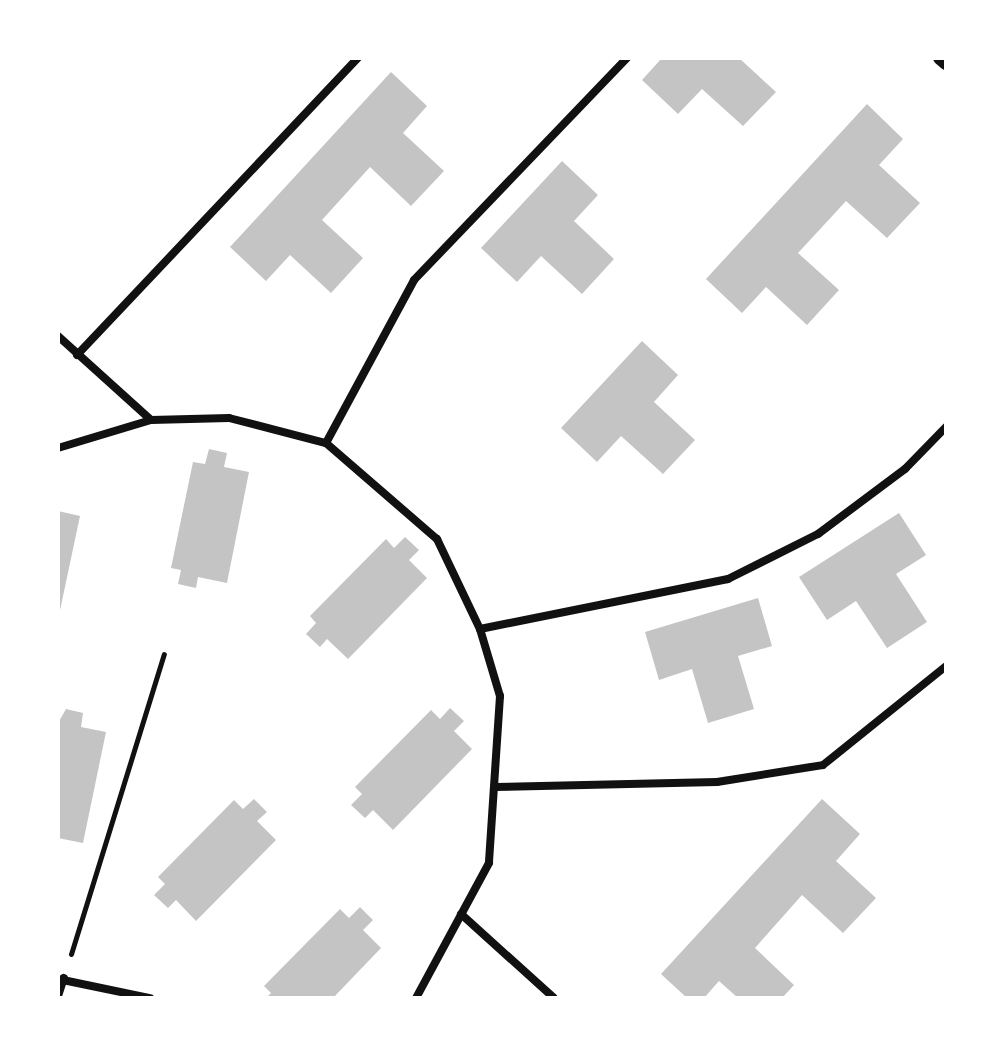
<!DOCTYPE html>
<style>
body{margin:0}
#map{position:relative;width:1004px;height:1056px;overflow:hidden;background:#fff;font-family:"Alegreya Sans",sans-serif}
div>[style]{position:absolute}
.building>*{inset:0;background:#c4c4c4}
.path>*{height:5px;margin:-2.5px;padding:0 2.5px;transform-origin:2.5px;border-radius:2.5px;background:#111}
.minor>*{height:8px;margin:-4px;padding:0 4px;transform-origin:4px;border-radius:4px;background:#111}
.tertiary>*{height:14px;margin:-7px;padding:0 7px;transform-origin:7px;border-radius:7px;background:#111}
span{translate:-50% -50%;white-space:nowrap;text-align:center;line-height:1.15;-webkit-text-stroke:6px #fff;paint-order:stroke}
.frame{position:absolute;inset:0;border:60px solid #fff;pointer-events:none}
</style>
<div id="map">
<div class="building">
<div style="clip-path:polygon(662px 58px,739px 58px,776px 92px,743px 126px,702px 89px,678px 114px,642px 80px)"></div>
<div style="clip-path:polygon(391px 72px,427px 106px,403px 133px,444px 171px,411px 206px,370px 167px,322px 220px,363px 258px,331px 293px,290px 255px,266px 281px,230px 247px)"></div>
<div style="clip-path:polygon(867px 104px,903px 139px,879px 165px,920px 203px,887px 238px,846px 201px,823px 226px,798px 253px,839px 290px,807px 325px,766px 287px,742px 313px,706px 279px)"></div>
<div style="clip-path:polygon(562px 161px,598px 195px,574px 221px,614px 259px,582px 294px,541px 256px,517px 282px,481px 248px)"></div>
<div style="clip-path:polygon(642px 341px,678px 375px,654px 402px,695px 440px,663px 474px,621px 436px,597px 462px,561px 428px)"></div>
<div style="clip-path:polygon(209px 449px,227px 453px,224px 467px,249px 472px,227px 583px,198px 577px,196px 588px,178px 584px,181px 570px,171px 568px,193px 462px,205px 464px)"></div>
<div style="clip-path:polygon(58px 511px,80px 516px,59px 615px,58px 615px)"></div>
<div style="clip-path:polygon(899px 513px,926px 555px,896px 574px,927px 622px,887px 648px,856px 601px,827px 620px,799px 577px)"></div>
<div style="clip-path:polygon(405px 537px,419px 550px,409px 560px,427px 578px,348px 659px,327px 639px,320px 647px,306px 634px,316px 623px,310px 616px,386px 539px,394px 548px)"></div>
<div style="clip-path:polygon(758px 598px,772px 646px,738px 656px,754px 709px,708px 723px,692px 669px,659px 680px,645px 632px)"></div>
<div style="clip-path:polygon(450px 708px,464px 721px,454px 731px,472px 749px,393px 830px,373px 810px,365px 818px,351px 805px,362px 794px,355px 787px,431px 710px,440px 719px)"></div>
<div style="clip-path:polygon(66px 709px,83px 713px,81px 727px,106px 732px,83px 843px,58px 838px,58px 723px)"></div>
<div style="clip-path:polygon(254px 799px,267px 812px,257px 821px,276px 840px,196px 921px,176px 900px,168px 908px,154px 895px,165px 884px,158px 877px,234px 800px,243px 809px)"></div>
<div style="clip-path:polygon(822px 799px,860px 834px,836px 861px,876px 898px,843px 933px,802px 895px,755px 948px,794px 985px,782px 998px,738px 998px,719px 981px,704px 998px,687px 998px,661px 974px)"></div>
<div style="clip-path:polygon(360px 907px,373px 920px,363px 930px,381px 948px,333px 998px,266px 998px,271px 993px,264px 986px,340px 909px,349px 918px)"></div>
</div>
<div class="path">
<div style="left:71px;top:954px;width:314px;rotate:-72.8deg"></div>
</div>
<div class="minor">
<div style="left:58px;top:336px;width:125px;rotate:42.1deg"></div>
<div style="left:151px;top:420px;width:78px;rotate:-1.5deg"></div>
<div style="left:229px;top:418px;width:100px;rotate:14.5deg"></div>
<div style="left:326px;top:443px;width:147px;rotate:40.9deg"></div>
<div style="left:437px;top:539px;width:100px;rotate:64.5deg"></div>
<div style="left:480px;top:629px;width:70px;rotate:73.4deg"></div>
<div style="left:500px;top:696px;width:167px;rotate:93.8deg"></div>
<div style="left:489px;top:863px;width:153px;rotate:118.4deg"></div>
<div style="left:77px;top:355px;width:409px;rotate:-46.6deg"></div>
<div style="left:326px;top:443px;width:185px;rotate:-61.6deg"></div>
<div style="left:414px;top:280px;width:308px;rotate:-46.2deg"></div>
<div style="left:58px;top:448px;width:97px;rotate:-16.8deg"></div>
<div style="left:480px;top:629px;width:253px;rotate:-11.4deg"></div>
<div style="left:728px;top:579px;width:101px;rotate:-26.6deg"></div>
<div style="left:818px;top:534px;width:109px;rotate:-36.8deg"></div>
<div style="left:905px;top:469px;width:59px;rotate:-45.7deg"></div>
<div style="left:494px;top:787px;width:223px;rotate:-1.3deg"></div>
<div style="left:717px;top:782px;width:107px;rotate:-9.1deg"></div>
<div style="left:823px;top:765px;width:158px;rotate:-38.8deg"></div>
<div style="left:461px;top:914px;width:125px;rotate:42.1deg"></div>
<div style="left:58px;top:979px;width:94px;rotate:11.7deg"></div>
<div style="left:58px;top:996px;width:19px;rotate:-72deg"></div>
</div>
<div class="tertiary">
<div style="left:940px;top:58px;width:8px;rotate:40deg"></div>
</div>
<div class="frame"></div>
</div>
